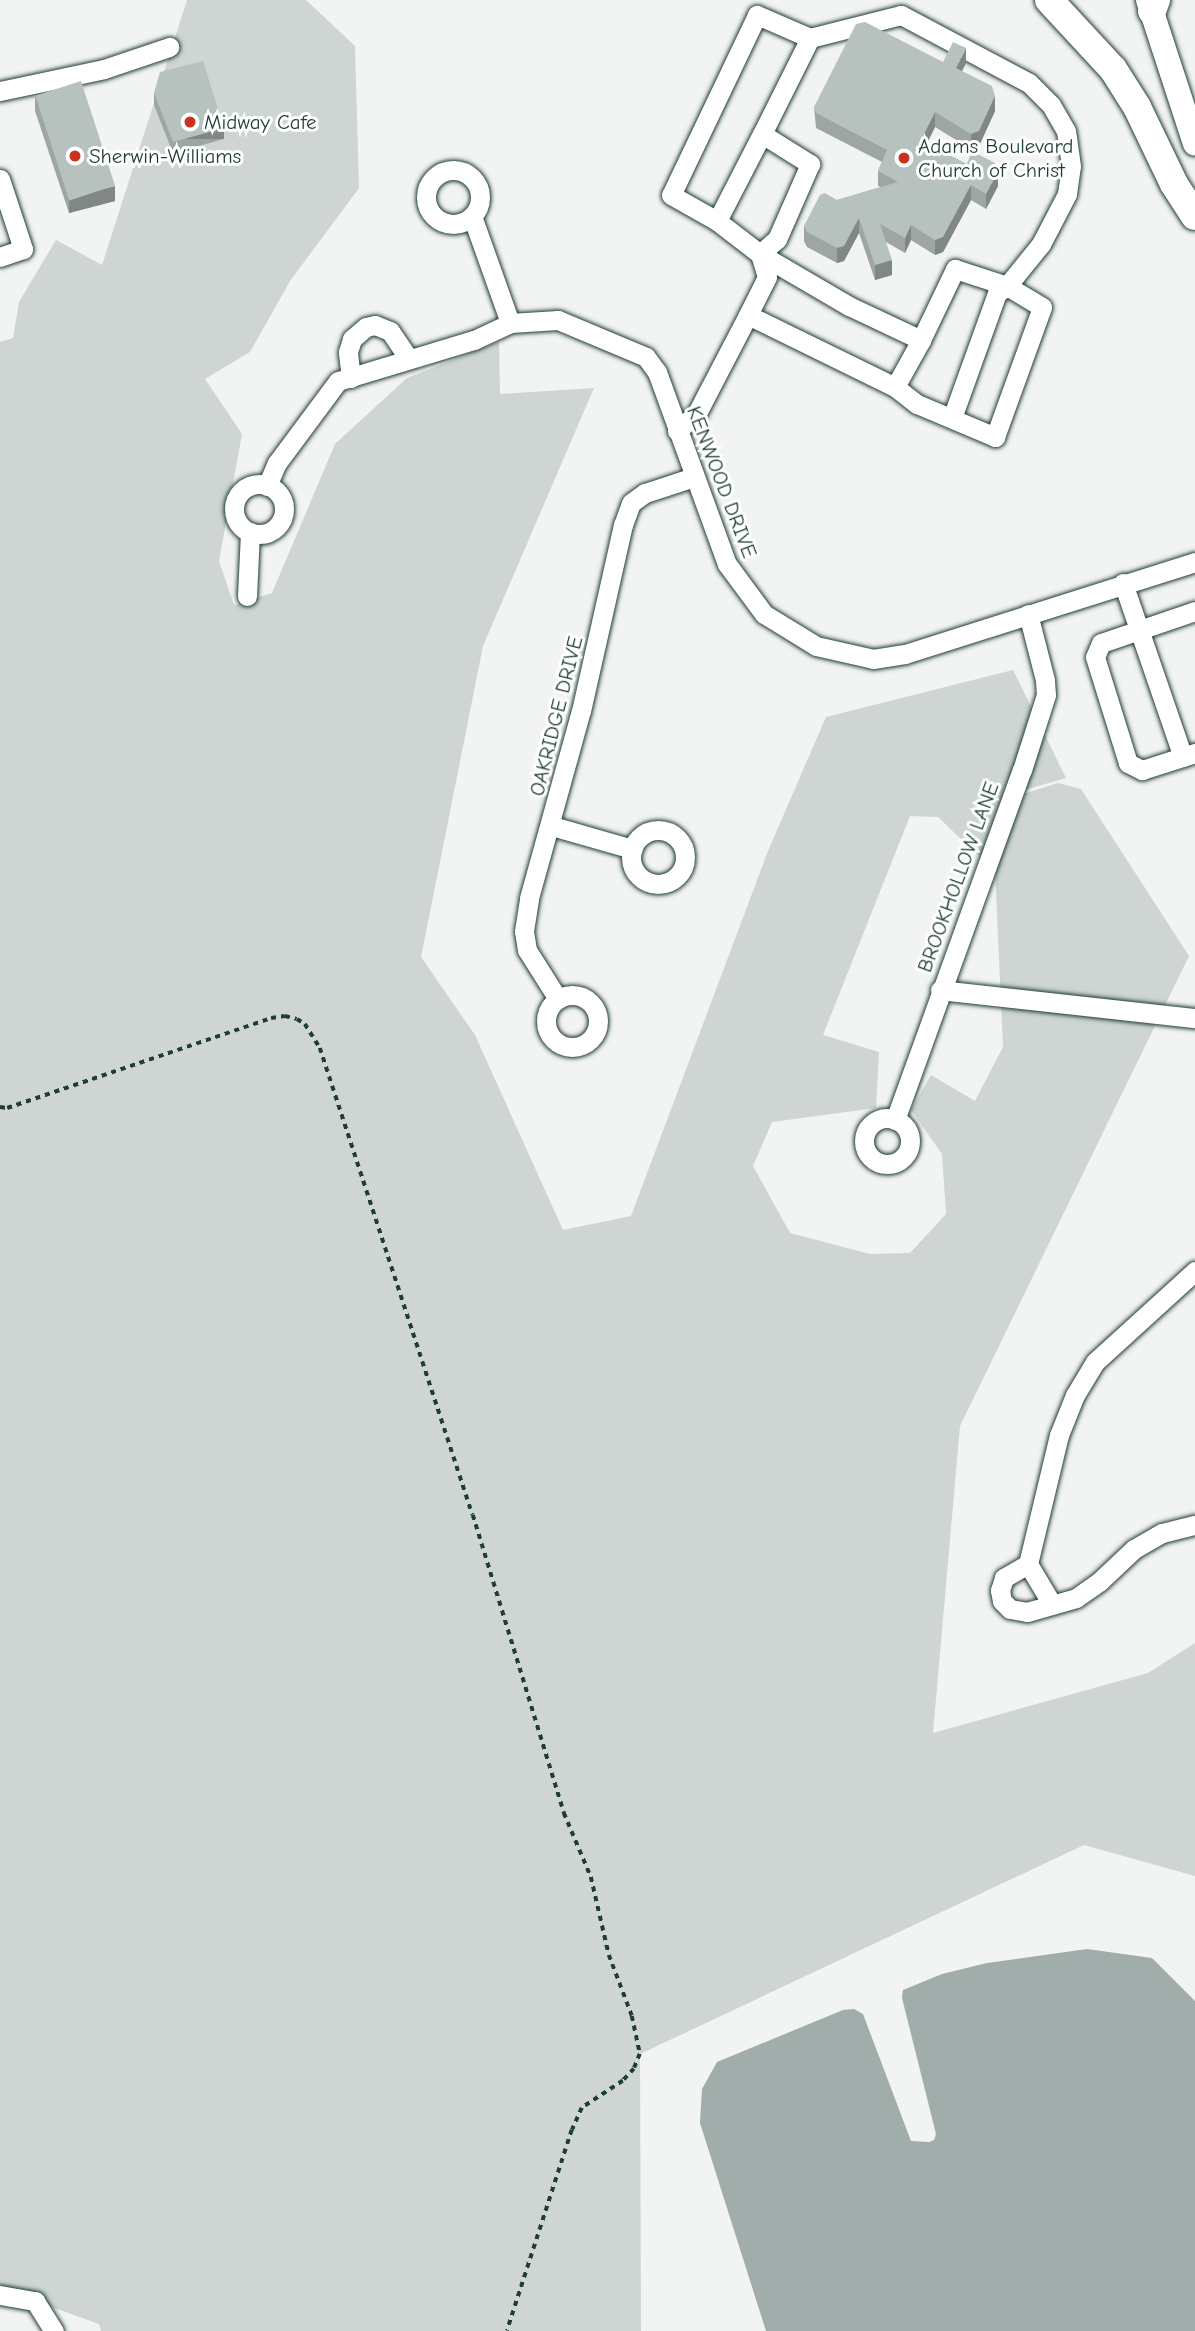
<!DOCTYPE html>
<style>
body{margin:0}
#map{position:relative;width:1195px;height:2331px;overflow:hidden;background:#f2f3f3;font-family:"Comic Neue",sans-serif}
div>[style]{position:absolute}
.green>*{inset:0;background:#ced5d3}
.water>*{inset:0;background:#a1adaa}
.path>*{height:3.5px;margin-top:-1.75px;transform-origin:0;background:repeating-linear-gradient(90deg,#1f3d34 0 5px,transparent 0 10px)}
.roads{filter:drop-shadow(0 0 2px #1f3d34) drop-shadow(0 0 2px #1f3d34)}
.minor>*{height:19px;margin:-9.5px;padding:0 9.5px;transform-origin:9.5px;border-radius:9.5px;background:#fff}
.minor>.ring{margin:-9.5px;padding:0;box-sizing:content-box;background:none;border:19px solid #fff;border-radius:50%}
.major>*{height:24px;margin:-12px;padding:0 12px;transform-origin:12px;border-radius:12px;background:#fff}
.highway>*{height:28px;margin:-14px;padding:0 14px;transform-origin:14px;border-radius:14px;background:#fff}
.wall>*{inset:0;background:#9da6a3}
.shaded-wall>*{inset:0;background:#808784;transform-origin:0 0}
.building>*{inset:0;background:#b7c1bd;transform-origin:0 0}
.dots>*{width:19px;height:19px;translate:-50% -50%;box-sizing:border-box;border:4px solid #fff;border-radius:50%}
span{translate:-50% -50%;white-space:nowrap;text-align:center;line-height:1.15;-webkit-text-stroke:6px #fff;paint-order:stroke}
.poi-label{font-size:21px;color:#1f3d34}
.left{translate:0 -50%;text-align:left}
.street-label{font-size:21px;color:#1f3d34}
</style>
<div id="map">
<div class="green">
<div style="clip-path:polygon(187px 0,306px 0,355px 46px,359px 188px,290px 281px,250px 352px,205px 379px,242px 434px,219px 561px,234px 605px,272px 593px,335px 444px,407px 378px,499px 342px,500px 394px,594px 388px,483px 646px,421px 957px,475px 1035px,563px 1230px,631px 1216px,768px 851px,826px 717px,1013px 670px,1066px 778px,1004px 796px,987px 864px,938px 817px,910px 816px,823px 1035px,879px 1052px,876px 1108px,772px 1122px,753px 1166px,790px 1233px,870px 1254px,910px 1253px,946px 1214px,942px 1154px,911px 1110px,931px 1075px,975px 1101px,1003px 1047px,994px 846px,1020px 795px,1058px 783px,1081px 789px,1189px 956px,960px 1426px,933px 1733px,1148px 1673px,1195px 1643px,1195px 1876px,1084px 1845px,640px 2054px,641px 2331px,101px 2331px,99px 2324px,35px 2301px,0 2295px,0 342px,13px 338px,19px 302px,56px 240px,102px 265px)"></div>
</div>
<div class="water">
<div style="clip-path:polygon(1087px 1949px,1152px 1958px,1195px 2001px,1195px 2331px,766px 2331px,700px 2123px,702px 2089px,717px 2062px,843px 2010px,854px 2009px,863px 2014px,911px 2141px,929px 2142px,934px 2140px,936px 2134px,902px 1998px,903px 1990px,942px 1974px,987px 1963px)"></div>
</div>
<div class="path">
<div style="left:0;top:1107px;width:7px;rotate:8deg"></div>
<div style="left:7px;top:1108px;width:279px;rotate:-18.8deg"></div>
<div style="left:271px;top:1018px;width:14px;rotate:-8deg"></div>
<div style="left:285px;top:1016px;width:12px;rotate:14deg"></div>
<div style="left:297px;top:1019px;width:9px;rotate:32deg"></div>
<div style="left:305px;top:1024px;width:28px;rotate:58deg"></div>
<div style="left:320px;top:1048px;width:491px;rotate:71.9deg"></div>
<div style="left:473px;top:1515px;width:312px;rotate:73deg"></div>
<div style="left:564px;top:1813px;width:69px;rotate:67.1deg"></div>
<div style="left:591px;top:1877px;width:80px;rotate:77deg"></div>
<div style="left:609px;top:1955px;width:65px;rotate:69.3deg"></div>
<div style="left:632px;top:2016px;width:39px;rotate:78deg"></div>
<div style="left:640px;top:2054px;width:16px;rotate:112deg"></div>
<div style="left:634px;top:2069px;width:16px;rotate:133deg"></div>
<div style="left:623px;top:2081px;width:49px;rotate:146.6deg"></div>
<div style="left:582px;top:2108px;width:24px;rotate:114deg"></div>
<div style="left:572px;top:2130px;width:211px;rotate:107.9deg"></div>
</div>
<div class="roads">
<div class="minor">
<div style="left:0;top:91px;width:106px;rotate:-11.9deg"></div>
<div style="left:104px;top:69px;width:69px;rotate:-18.7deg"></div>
<div style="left:762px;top:134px;width:107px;rotate:-63.4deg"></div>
<div class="ring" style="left:426px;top:170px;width:35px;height:35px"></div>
<div style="left:0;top:179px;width:74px;rotate:71.8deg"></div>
<div style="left:23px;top:249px;width:24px;rotate:161deg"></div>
<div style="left:472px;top:216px;width:114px;rotate:70.4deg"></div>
<div style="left:717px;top:221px;width:98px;rotate:-62.7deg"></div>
<div style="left:762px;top:134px;width:57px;rotate:32deg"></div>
<div style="left:810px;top:164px;width:82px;rotate:113.7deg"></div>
<div style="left:777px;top:239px;width:23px;rotate:139deg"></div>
<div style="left:760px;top:254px;width:103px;rotate:30.3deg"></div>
<div style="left:849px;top:306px;width:80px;rotate:25.3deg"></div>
<div style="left:921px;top:340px;width:79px;rotate:-64.4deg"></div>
<div style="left:955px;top:269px;width:55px;rotate:18.1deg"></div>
<div style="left:351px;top:378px;width:26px;rotate:-97deg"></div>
<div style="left:348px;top:352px;width:14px;rotate:-73deg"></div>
<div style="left:352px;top:339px;width:18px;rotate:-41deg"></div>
<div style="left:366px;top:327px;width:9px;rotate:-13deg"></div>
<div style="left:375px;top:325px;width:16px;rotate:22deg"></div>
<div style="left:390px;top:331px;width:34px;rotate:56deg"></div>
<div style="left:895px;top:387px;width:54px;rotate:-61deg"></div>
<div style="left:952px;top:418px;width:133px;rotate:-70.2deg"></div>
<div style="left:997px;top:293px;width:12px;rotate:-35deg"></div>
<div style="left:677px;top:431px;width:27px;rotate:-42deg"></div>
<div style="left:697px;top:413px;width:110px;rotate:-62.5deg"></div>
<div style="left:748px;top:315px;width:164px;rotate:26.1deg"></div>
<div style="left:895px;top:387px;width:28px;rotate:38deg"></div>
<div style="left:917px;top:404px;width:85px;rotate:22.9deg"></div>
<div style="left:995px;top:437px;width:138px;rotate:-70.1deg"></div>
<div style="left:1042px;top:307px;width:41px;rotate:-149deg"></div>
<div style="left:1007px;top:286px;width:54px;rotate:-51deg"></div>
<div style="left:1041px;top:244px;width:56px;rotate:-62.5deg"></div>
<div style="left:1067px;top:194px;width:28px;rotate:-82deg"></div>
<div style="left:1071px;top:166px;width:35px;rotate:-98deg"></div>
<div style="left:1066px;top:131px;width:30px;rotate:-120deg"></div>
<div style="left:1051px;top:105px;width:31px;rotate:-135deg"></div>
<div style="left:1029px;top:83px;width:145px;rotate:-152deg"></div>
<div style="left:901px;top:15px;width:94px;rotate:165.8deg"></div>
<div style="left:810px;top:38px;width:58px;rotate:-156.5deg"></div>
<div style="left:757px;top:15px;width:199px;rotate:115.5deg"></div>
<div style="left:671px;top:195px;width:53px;rotate:29.5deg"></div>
<div style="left:717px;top:221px;width:54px;rotate:37.5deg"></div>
<div style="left:760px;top:254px;width:24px;rotate:73deg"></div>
<div style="left:767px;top:277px;width:42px;rotate:116.6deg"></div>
<div class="ring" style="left:234px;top:484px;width:31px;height:31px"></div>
<div style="left:267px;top:486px;width:25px;rotate:-67deg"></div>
<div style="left:277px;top:463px;width:102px;rotate:-53.4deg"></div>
<div style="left:338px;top:381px;width:142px;rotate:-16.8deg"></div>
<div style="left:474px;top:340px;width:40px;rotate:-25deg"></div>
<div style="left:510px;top:323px;width:48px;rotate:-3.6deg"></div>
<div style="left:558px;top:320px;width:95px;rotate:22.8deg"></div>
<div style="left:646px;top:357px;width:19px;rotate:54deg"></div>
<div style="left:657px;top:372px;width:204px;rotate:70deg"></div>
<div style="left:727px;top:564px;width:62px;rotate:53.5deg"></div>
<div style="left:764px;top:614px;width:61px;rotate:31.6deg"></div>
<div style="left:816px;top:646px;width:58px;rotate:12.8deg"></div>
<div style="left:873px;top:659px;width:32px;rotate:-9deg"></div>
<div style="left:905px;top:654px;width:304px;rotate:-17.6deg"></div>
<div style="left:1123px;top:583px;width:184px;rotate:71deg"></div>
<div style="left:247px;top:596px;width:64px;rotate:-87.3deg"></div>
<div style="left:1195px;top:611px;width:99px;rotate:161.2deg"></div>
<div style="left:1101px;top:643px;width:15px;rotate:113deg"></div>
<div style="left:1095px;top:657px;width:111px;rotate:72.7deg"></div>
<div style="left:1128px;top:763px;width:16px;rotate:27deg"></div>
<div style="left:1142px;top:770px;width:56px;rotate:-17.8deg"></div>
<div style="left:552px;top:826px;width:84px;rotate:15.9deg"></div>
<div class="ring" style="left:631px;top:830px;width:35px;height:35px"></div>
<div style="left:940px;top:990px;width:257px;rotate:6.3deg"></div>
<div class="ring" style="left:546px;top:995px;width:33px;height:33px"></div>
<div style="left:558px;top:999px;width:58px;rotate:-122.3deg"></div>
<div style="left:527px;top:950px;width:19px;rotate:-99deg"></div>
<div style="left:524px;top:931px;width:33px;rotate:-81deg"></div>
<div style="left:529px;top:898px;width:194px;rotate:-74.5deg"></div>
<div style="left:581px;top:711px;width:191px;rotate:-77.3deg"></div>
<div style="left:623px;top:525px;width:23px;rotate:-70deg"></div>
<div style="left:631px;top:503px;width:17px;rotate:-36deg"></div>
<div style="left:645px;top:493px;width:52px;rotate:-18.1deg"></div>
<div class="ring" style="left:864px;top:1118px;width:27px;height:27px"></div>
<div style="left:895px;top:1120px;width:372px;rotate:-70.1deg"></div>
<div style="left:1022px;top:770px;width:79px;rotate:-72.3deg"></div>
<div style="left:1046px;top:695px;width:15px;rotate:-94deg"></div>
<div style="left:1045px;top:680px;width:68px;rotate:-104.4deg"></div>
<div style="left:1195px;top:1271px;width:135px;rotate:137.7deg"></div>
<div style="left:1095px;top:1362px;width:39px;rotate:121deg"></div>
<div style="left:1075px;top:1395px;width:43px;rotate:111.8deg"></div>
<div style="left:1059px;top:1435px;width:133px;rotate:103.5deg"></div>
<div style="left:1028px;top:1564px;width:28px;rotate:150deg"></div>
<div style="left:1004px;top:1578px;width:13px;rotate:108deg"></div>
<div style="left:1000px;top:1590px;width:11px;rotate:80deg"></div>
<div style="left:1002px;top:1601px;width:11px;rotate:45deg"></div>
<div style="left:1010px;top:1609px;width:17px;rotate:10deg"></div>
<div style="left:1027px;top:1612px;width:51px;rotate:-15.9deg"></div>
<div style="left:1076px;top:1598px;width:29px;rotate:-35deg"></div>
<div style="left:1100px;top:1581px;width:47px;rotate:-43.3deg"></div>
<div style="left:1134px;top:1549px;width:32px;rotate:-30deg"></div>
<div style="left:1162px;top:1533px;width:34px;rotate:-14deg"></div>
<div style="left:1028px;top:1564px;width:47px;rotate:59deg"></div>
<div style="left:0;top:2295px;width:36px;rotate:10deg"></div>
<div style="left:35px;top:2301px;width:36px;rotate:58deg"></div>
</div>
<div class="major">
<div style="left:1148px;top:0;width:151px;rotate:71.9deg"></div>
</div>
<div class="highway">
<div style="left:1049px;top:0;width:94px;rotate:47.2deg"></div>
<div style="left:1113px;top:69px;width:45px;rotate:57.7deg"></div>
<div style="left:1137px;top:107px;width:85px;rotate:64.3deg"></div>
<div style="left:1174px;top:184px;width:38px;rotate:57deg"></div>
<div style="left:1152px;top:11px;width:12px;rotate:-70deg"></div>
</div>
</div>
<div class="wall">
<div style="clip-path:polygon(943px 62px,966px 63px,962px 71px,995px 111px,979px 146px,971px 149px,935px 127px,927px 143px,998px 186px,986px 209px,971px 200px,943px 252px,935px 255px,911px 240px,905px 253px,886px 242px,892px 275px,875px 280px,859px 233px,844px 261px,837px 263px,807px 247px,804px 241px,804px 226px,837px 200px,881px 187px,878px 186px,878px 171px,882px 162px,816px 128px,814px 107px)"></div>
<div style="clip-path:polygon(154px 93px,224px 139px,173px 153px,154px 105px)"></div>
<div style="clip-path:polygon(35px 96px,115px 201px,69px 213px,35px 111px)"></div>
</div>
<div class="shaded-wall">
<div style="clip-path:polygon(966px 48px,966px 63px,956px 83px,956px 68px)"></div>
<div style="clip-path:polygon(995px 96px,995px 111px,979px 146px,971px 149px,971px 134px)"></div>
<div style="clip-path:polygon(935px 112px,935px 127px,921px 155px,921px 140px)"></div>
<div style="left:224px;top:128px;width:11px;height:53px;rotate:90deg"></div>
<div style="clip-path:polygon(998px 171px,998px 186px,986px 209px,986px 194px)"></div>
<div style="clip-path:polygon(971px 185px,971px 200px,943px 252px,935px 255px,935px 240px)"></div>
<div style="clip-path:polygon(115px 186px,115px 201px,69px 213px,69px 198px)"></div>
<div style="clip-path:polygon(859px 218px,859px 233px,844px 261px,837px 263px,837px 248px)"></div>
<div style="clip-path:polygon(911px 225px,911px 240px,905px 253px,905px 238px)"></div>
<div style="clip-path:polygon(892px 260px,892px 275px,875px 280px,875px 265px)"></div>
</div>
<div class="building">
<div style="clip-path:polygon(865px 22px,943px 62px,953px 42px,966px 48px,956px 68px,992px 86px,995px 96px,979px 131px,971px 134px,935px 112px,921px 140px,967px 164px,972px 151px,995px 163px,998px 171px,986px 194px,971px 185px,943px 237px,935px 240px,911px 225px,905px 238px,880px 224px,892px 260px,875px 265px,859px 218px,844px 246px,837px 248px,807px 232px,804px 226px,820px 195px,825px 193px,837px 200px,898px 182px,878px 171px,887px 150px,816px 113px,814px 107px,856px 24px)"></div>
<div style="clip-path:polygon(203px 61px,224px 128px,173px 142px,154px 93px,160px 72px)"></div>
<div style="left:81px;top:81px;width:110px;height:48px;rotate:72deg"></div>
</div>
<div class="dots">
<div style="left:190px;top:122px;background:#c8321e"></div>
<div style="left:75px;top:156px;background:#c8321e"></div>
<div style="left:904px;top:158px;background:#c8321e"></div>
</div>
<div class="poi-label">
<span class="left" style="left:204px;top:122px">Midway Cafe</span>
<span class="left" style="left:918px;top:158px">Adams Boulevard<br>Church of Christ</span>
<span class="left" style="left:89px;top:156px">Sherwin-Williams</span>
</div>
<div class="street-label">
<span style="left:722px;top:482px;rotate:69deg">KENWOOD DRIVE</span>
<span style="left:556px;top:716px;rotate:-76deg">OAKRIDGE DRIVE</span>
<span style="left:958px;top:877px;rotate:-70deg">BROOKHOLLOW LANE</span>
</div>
</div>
